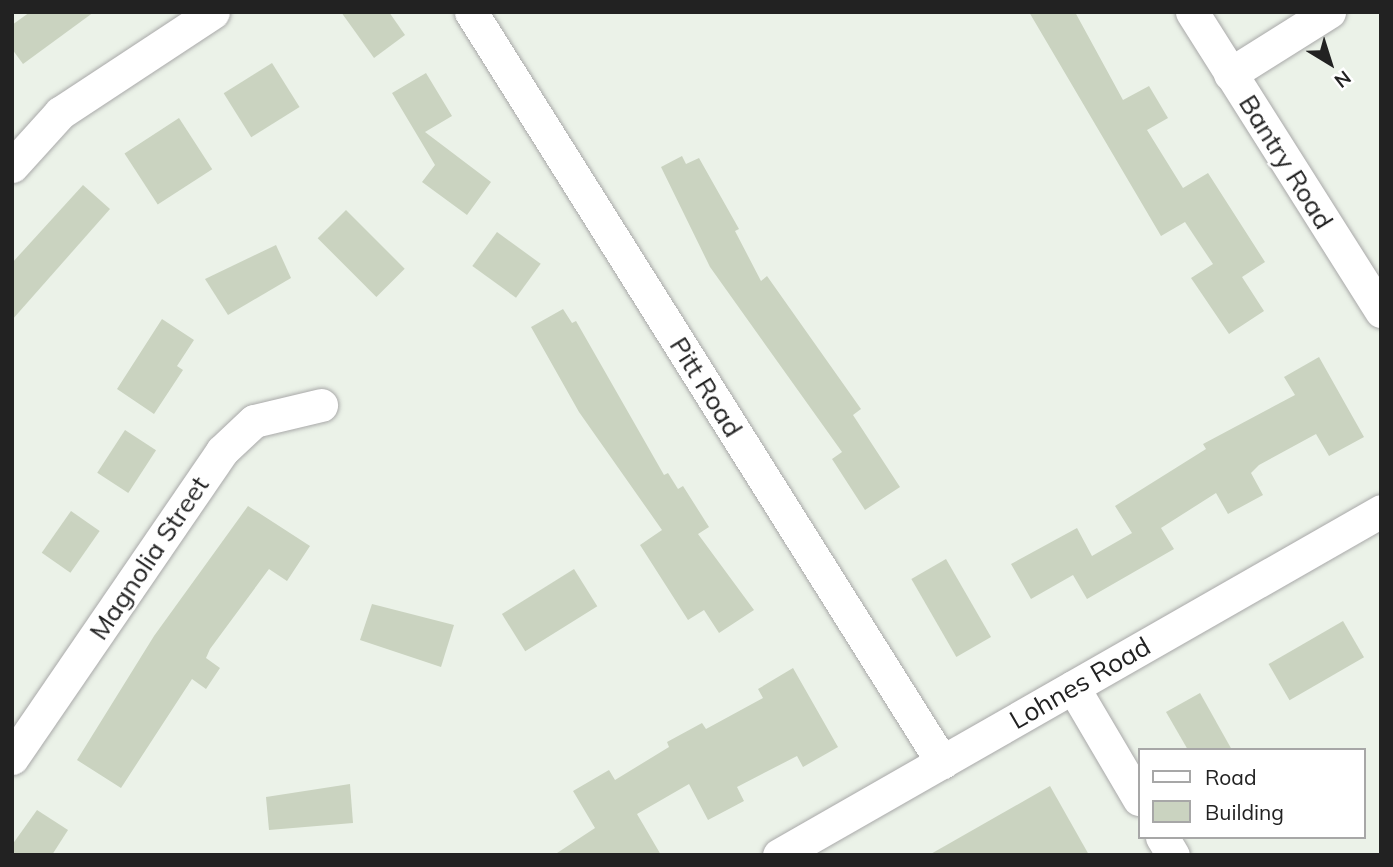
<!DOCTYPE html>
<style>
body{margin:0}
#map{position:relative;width:1393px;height:867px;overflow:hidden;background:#ebf2e8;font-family:Mulish,sans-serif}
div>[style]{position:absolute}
.building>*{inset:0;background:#cad3c0;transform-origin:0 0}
.roads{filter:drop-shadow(0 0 2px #a9a9a9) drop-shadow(0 0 2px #a9a9a9)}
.minor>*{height:33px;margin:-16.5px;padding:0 16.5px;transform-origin:16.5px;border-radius:16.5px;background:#fff}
span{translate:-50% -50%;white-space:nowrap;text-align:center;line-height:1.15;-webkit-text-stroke:5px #fff;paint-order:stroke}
.street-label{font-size:26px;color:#222}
.frame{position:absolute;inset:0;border:14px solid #222;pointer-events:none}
.legend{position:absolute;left:1138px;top:748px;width:228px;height:91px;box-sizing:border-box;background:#fff;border:2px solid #a7a7a7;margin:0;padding:9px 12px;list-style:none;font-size:21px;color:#222}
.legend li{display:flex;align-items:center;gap:14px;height:35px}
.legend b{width:35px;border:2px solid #a7a7a7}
.north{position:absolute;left:1295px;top:28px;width:70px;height:70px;-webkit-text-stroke:5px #fff;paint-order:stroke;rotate:142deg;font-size:19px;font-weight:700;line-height:28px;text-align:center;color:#222}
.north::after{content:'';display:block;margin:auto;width:24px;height:32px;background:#222;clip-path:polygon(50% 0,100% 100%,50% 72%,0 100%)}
</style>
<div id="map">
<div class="building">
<div style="clip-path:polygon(30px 12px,94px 12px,23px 64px,12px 49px,12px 25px)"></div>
<div style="clip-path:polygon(341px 12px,389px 12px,405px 35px,374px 58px)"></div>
<div style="clip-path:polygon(1029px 12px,1075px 12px,1123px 100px,1149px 86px,1168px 118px,1147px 130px,1183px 188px,1208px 173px,1265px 262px,1242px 277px,1264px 311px,1229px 334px,1191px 278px,1213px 264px,1185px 222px,1161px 236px)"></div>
<div style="left:272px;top:63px;width:52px;height:57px;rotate:58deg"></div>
<div style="clip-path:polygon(426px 73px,452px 116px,425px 132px,491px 182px,467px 215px,422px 182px,435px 165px,392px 93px)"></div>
<div style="left:179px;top:118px;width:61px;height:65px;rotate:57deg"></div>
<div style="clip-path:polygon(682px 156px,686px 164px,699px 158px,739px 229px,735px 231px,761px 281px,767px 276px,861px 409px,853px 415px,900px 487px,865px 510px,832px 459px,842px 452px,710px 267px,661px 167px)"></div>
<div style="clip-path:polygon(83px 185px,110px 209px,12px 320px,12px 263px)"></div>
<div style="left:346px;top:210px;width:83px;height:40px;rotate:45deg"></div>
<div style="left:497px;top:232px;width:54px;height:42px;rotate:36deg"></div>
<div style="clip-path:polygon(276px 245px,291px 278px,228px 315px,205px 279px)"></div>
<div style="clip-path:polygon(563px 309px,572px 323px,576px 321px,664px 475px,668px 473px,678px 489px,683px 486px,709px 527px,698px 534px,754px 610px,719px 633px,704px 610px,688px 620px,640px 545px,662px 530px,579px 412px,531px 327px)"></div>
<div style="clip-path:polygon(162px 319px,194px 340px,177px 366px,183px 370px,154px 414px,117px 389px)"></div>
<div style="clip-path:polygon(1319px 357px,1364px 437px,1329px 456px,1316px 434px,1259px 465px,1251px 473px,1263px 495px,1228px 514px,1216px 493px,1161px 528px,1174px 549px,1087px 599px,1073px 575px,1031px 599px,1011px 564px,1077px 528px,1092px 556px,1132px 533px,1115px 506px,1206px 449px,1203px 444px,1295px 395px,1284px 377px)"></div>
<div style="left:125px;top:430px;width:37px;height:51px;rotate:33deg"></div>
<div style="clip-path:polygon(248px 506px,310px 546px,287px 581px,269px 569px,210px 649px,206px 658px,220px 668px,206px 689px,192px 679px,121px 788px,77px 760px,154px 636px)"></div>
<div style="left:71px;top:511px;width:35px;height:51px;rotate:35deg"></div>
<div style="left:946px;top:559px;width:90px;height:40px;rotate:60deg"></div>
<div style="left:574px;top:569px;width:44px;height:85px;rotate:58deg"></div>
<div style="clip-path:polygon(372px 604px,454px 625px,441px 667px,360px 640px)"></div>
<div style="left:1343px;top:621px;width:42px;height:86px;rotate:60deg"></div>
<div style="clip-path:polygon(793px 668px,838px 747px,803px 767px,797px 756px,737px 787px,744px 801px,708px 820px,689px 784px,637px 814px,661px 855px,554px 855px,595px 828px,573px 791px,609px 770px,615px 780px,669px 747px,667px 742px,702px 723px,706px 729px,763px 698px,758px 689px)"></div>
<div style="clip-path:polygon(1200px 693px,1232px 750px,1188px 750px,1166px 712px)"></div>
<div style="clip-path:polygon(350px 784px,353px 823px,269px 830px,266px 797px)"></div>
<div style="clip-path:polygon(1050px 786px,1089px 855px,929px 855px)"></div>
<div style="clip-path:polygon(37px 810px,68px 830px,52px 855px,12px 855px,12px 845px)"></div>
</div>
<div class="roads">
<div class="minor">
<div style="left:471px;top:12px;width:886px;rotate:57.87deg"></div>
<div style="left:1192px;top:12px;width:354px;rotate:57.7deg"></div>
<div style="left:1230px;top:74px;width:117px;rotate:-32.1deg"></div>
<div style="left:12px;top:166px;width:72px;rotate:-47.8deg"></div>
<div style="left:60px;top:113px;width:183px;rotate:-33.4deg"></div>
<div style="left:1073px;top:687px;width:130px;rotate:59.5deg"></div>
<div style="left:12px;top:758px;width:372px;rotate:-55.6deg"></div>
<div style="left:222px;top:451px;width:44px;rotate:-43.2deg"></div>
<div style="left:254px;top:421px;width:69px;rotate:-13.4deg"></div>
<div style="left:1162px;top:837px;width:21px;rotate:59deg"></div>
<div style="left:779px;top:855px;width:693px;rotate:-29.74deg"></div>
</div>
</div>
<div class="street-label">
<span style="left:1286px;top:162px;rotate:58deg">Bantry Road</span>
<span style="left:706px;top:387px;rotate:58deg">Pitt Road</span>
<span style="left:149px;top:558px;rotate:-56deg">Magnolia Street</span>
<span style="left:1080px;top:683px;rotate:-30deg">Lohnes Road</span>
</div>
<div class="frame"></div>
<ul class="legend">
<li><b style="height:9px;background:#fff"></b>Road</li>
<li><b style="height:19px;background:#cad3c0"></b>Building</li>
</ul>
<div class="north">N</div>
</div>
